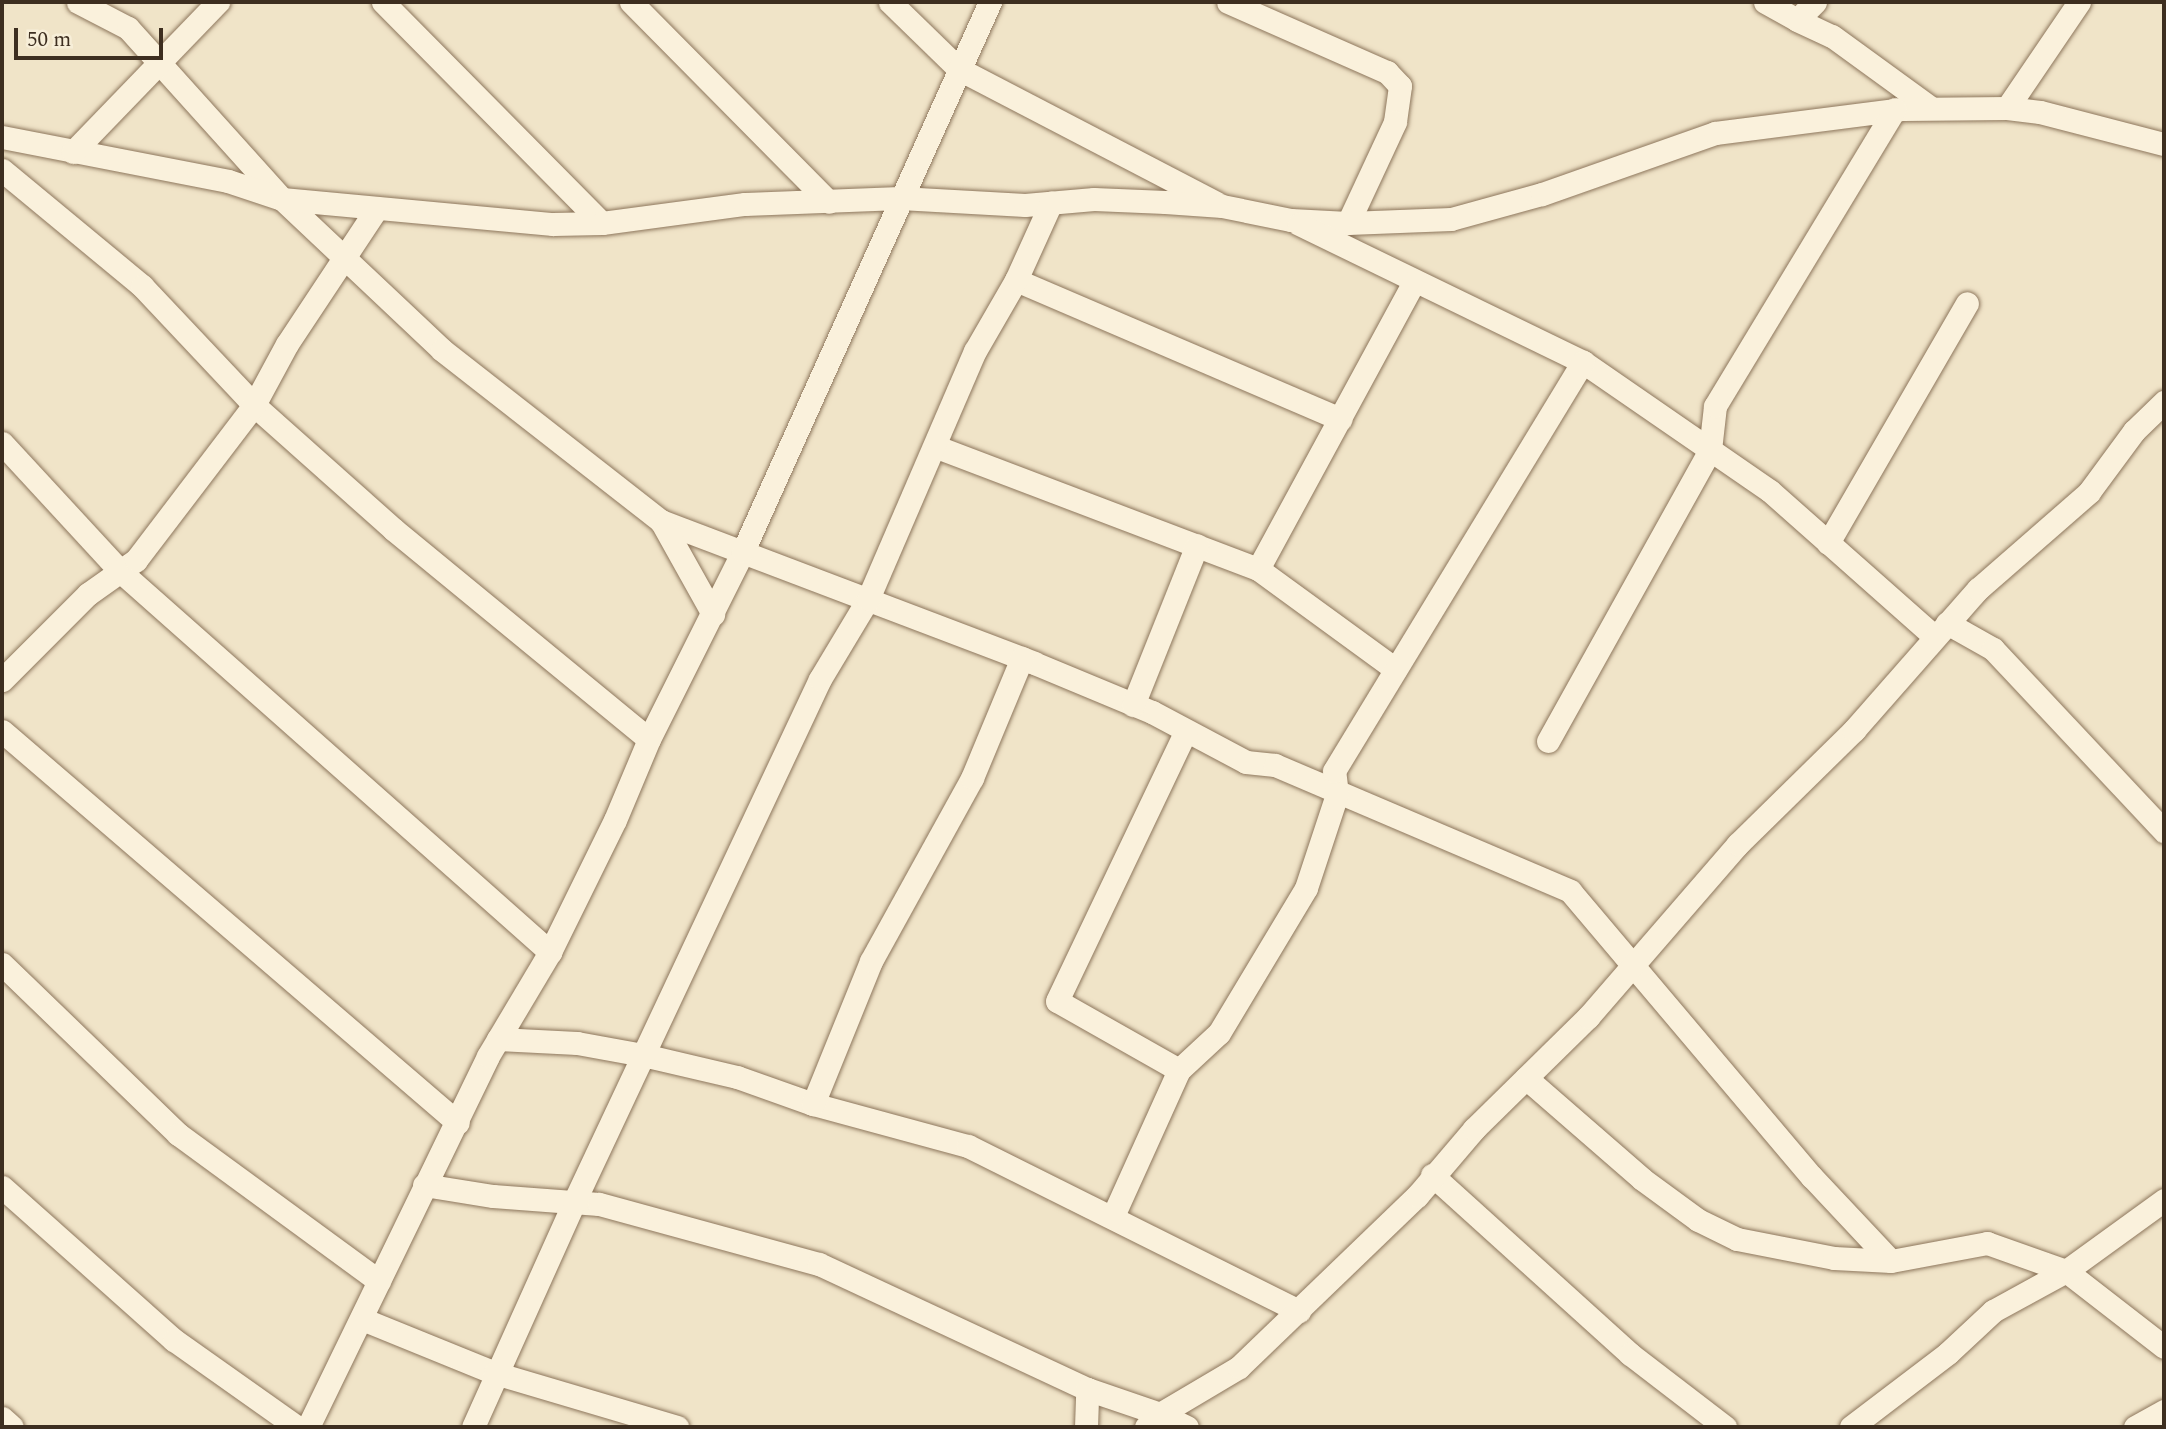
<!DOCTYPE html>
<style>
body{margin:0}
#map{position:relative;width:2166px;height:1429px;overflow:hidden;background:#f0e4c8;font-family:Spectral,serif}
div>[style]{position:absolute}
.roads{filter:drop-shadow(0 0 2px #8d765c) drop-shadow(0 0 2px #8d765c)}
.street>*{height:23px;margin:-11.5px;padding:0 11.5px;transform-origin:11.5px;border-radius:11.5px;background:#faf1dc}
span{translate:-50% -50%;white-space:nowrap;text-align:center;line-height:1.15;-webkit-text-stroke:5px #f7eed8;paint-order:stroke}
.frame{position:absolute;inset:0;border:4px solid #3d2e20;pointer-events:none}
.scale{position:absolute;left:14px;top:28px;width:149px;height:32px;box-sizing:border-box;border:4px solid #3d2e20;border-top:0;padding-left:9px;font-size:21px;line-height:24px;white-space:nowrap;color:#3d2e20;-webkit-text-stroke:5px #f7eed8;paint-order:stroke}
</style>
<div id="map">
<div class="roads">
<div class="street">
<div style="left:78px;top:2px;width:56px;rotate:27.5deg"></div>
<div style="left:128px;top:28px;width:230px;rotate:48deg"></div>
<div style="left:282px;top:199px;width:220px;rotate:43.3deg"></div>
<div style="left:442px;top:350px;width:278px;rotate:38deg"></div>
<div style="left:661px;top:521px;width:399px;rotate:20.8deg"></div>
<div style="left:1034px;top:663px;width:128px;rotate:22.6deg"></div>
<div style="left:1152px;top:712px;width:106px;rotate:28deg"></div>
<div style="left:1246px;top:762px;width:29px;rotate:6deg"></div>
<div style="left:1275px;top:765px;width:321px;rotate:23.1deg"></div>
<div style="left:1570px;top:891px;width:375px;rotate:49.8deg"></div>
<div style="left:1812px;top:1177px;width:115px;rotate:46.8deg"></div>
<div style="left:383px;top:2px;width:311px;rotate:45.3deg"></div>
<div style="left:631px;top:2px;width:281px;rotate:45.3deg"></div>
<div style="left:890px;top:2px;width:96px;rotate:44.2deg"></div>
<div style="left:959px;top:69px;width:290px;rotate:27.5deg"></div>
<div style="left:1228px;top:2px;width:174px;rotate:23.8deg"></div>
<div style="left:1387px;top:72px;width:19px;rotate:47deg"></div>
<div style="left:1400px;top:86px;width:36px;rotate:98deg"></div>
<div style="left:1395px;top:122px;width:111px;rotate:115deg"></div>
<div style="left:1765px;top:2px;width:37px;rotate:29deg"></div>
<div style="left:1815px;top:2px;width:25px;rotate:135deg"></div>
<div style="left:1797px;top:20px;width:38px;rotate:25deg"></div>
<div style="left:1832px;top:36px;width:122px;rotate:36deg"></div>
<div style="left:2007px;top:108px;width:128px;rotate:-55.8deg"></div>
<div style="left:2px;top:137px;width:230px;rotate:11deg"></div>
<div style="left:228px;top:181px;width:57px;rotate:18.4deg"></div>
<div style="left:282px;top:199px;width:272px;rotate:5.3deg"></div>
<div style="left:553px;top:224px;width:49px;rotate:-1.2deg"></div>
<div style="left:602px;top:223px;width:144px;rotate:-7.6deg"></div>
<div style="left:745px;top:204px;width:155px;rotate:-2.2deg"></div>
<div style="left:900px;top:198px;width:125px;rotate:3.2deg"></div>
<div style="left:1025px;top:205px;width:69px;rotate:-5deg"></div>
<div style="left:1094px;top:199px;width:71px;rotate:2.4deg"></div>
<div style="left:1165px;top:202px;width:57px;rotate:4deg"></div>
<div style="left:1222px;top:206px;width:70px;rotate:11.5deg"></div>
<div style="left:1291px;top:220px;width:57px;rotate:3deg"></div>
<div style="left:1348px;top:223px;width:103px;rotate:-2.2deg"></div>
<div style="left:1451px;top:219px;width:94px;rotate:-15.4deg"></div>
<div style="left:1542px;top:194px;width:183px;rotate:-19.4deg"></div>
<div style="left:1715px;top:133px;width:190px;rotate:-7.3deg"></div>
<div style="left:1903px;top:109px;width:104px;rotate:-0.6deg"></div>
<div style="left:2007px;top:108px;width:33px;rotate:7deg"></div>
<div style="left:2040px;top:112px;width:128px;rotate:14.5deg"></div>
<div style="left:73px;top:152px;width:209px;rotate:-46deg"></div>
<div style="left:2px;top:170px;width:182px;rotate:39.6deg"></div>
<div style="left:142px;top:286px;width:163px;rotate:46.7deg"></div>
<div style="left:254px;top:405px;width:186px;rotate:41.7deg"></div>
<div style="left:393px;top:529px;width:331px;rotate:39.4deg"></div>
<div style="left:1299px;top:224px;width:316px;rotate:25.9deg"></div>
<div style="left:1583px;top:362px;width:227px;rotate:34.6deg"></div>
<div style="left:1770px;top:491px;width:220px;rotate:41.5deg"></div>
<div style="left:1016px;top:280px;width:353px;rotate:23.2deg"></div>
<div style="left:2px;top:443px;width:174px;rotate:47.3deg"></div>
<div style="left:120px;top:571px;width:575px;rotate:41.54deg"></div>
<div style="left:937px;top:447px;width:343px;rotate:20.8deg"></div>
<div style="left:1258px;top:569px;width:170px;rotate:36.1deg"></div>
<div style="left:661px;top:521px;width:107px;rotate:60.8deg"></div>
<div style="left:1828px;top:543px;width:277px;rotate:-59.9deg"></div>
<div style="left:1258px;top:569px;width:327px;rotate:-61.5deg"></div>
<div style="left:1947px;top:623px;width:53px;rotate:29.5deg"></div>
<div style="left:1993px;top:649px;width:250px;rotate:46.8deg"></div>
<div style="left:2px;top:680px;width:122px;rotate:-45deg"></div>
<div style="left:88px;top:594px;width:59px;rotate:-35.3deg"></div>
<div style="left:136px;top:560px;width:195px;rotate:-52.7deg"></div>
<div style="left:254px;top:405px;width:69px;rotate:-61.6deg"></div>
<div style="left:287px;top:344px;width:163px;rotate:-56.5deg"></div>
<div style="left:1133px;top:705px;width:172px;rotate:-68.2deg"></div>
<div style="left:2px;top:731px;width:601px;rotate:40.68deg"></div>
<div style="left:1548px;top:741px;width:333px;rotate:-60.9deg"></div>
<div style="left:1710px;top:450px;width:44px;rotate:-83.5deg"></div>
<div style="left:1715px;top:406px;width:347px;rotate:-58.8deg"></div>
<div style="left:2px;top:964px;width:245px;rotate:44deg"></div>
<div style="left:178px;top:1134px;width:249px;rotate:36.2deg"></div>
<div style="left:498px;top:1039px;width:79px;rotate:2.9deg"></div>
<div style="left:577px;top:1043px;width:67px;rotate:10.3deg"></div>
<div style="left:643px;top:1055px;width:97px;rotate:13.2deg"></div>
<div style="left:737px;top:1077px;width:81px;rotate:19.6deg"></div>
<div style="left:813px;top:1104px;width:161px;rotate:15.2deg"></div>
<div style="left:968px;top:1146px;width:370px;rotate:26.5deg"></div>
<div style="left:1179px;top:1070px;width:140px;rotate:-150.5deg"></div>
<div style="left:1057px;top:1001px;width:299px;rotate:-64.5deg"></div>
<div style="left:1526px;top:1078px;width:154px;rotate:41deg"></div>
<div style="left:1642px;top:1179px;width:69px;rotate:36.2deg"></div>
<div style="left:1698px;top:1220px;width:43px;rotate:26deg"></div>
<div style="left:1737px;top:1239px;width:99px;rotate:11.1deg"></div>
<div style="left:1834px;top:1258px;width:57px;rotate:3deg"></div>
<div style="left:1891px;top:1261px;width:98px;rotate:-10.6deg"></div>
<div style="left:1987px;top:1243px;width:84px;rotate:19.5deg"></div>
<div style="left:2066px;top:1271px;width:124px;rotate:37.8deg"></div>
<div style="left:813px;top:1104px;width:154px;rotate:-67.9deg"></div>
<div style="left:871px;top:961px;width:209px;rotate:-61.1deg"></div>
<div style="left:972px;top:778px;width:130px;rotate:-67.4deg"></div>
<div style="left:1432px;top:1175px;width:267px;rotate:42.1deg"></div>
<div style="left:1630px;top:1354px;width:120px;rotate:37.5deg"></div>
<div style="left:424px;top:1185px;width:70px;rotate:9.1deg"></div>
<div style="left:493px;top:1196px;width:106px;rotate:4.3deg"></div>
<div style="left:599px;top:1204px;width:228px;rotate:15.3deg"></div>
<div style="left:819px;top:1264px;width:296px;rotate:25deg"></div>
<div style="left:1087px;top:1389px;width:77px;rotate:18.9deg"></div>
<div style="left:1160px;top:1414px;width:92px;rotate:-30.7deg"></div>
<div style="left:1239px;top:1367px;width:247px;rotate:-43.9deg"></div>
<div style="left:1417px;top:1196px;width:88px;rotate:-49.6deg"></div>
<div style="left:1474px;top:1129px;width:160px;rotate:-44.5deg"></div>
<div style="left:1588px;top:1017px;width:229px;rotate:-49.1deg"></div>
<div style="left:1738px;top:844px;width:163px;rotate:-44.5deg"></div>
<div style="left:1854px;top:730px;width:188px;rotate:-48.7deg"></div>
<div style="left:1978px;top:589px;width:147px;rotate:-41.1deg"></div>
<div style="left:2089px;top:492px;width:76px;rotate:-53.6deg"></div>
<div style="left:2134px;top:431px;width:42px;rotate:-44deg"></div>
<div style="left:2px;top:1187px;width:230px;rotate:41.7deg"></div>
<div style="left:174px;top:1340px;width:151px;rotate:35.3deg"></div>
<div style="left:1113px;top:1216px;width:160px;rotate:-65.7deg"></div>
<div style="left:1179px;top:1070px;width:54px;rotate:-42.8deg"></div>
<div style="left:1219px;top:1033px;width:169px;rotate:-59deg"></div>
<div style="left:1306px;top:888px;width:99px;rotate:-71.7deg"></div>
<div style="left:1337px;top:794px;width:23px;rotate:-97deg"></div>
<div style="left:1334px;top:771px;width:479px;rotate:-58.7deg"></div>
<div style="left:362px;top:1319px;width:144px;rotate:22.1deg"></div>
<div style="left:495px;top:1373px;width:190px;rotate:16.5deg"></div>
<div style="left:2px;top:1418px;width:13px;rotate:42deg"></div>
<div style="left:308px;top:1427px;width:412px;rotate:-64.1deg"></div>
<div style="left:488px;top:1056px;width:121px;rotate:-59.2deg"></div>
<div style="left:550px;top:952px;width:147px;rotate:-63.8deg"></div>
<div style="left:615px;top:820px;width:88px;rotate:-67.2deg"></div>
<div style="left:649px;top:739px;width:210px;rotate:-63.4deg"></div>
<div style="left:743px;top:551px;width:602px;rotate:-65.78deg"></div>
<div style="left:473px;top:1427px;width:247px;rotate:-65.8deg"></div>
<div style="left:574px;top:1202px;width:578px;rotate:-64.81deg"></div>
<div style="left:820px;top:679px;width:93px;rotate:-59deg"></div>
<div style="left:868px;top:599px;width:270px;rotate:-66.7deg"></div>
<div style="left:975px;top:351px;width:82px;rotate:-60deg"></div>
<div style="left:1016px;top:280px;width:85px;rotate:-65.6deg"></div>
<div style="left:1086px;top:1427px;width:38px;rotate:-88deg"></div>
<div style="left:1146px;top:1427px;width:19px;rotate:-43deg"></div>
<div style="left:1160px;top:1414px;width:30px;rotate:26deg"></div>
<div style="left:1851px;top:1427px;width:122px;rotate:-37.3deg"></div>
<div style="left:1948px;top:1353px;width:62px;rotate:-43deg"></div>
<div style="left:1993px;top:1311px;width:83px;rotate:-28.7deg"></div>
<div style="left:2066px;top:1271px;width:121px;rotate:-35.9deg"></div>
<div style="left:2135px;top:1427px;width:33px;rotate:-29deg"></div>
</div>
</div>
<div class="frame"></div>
<div class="scale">50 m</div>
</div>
